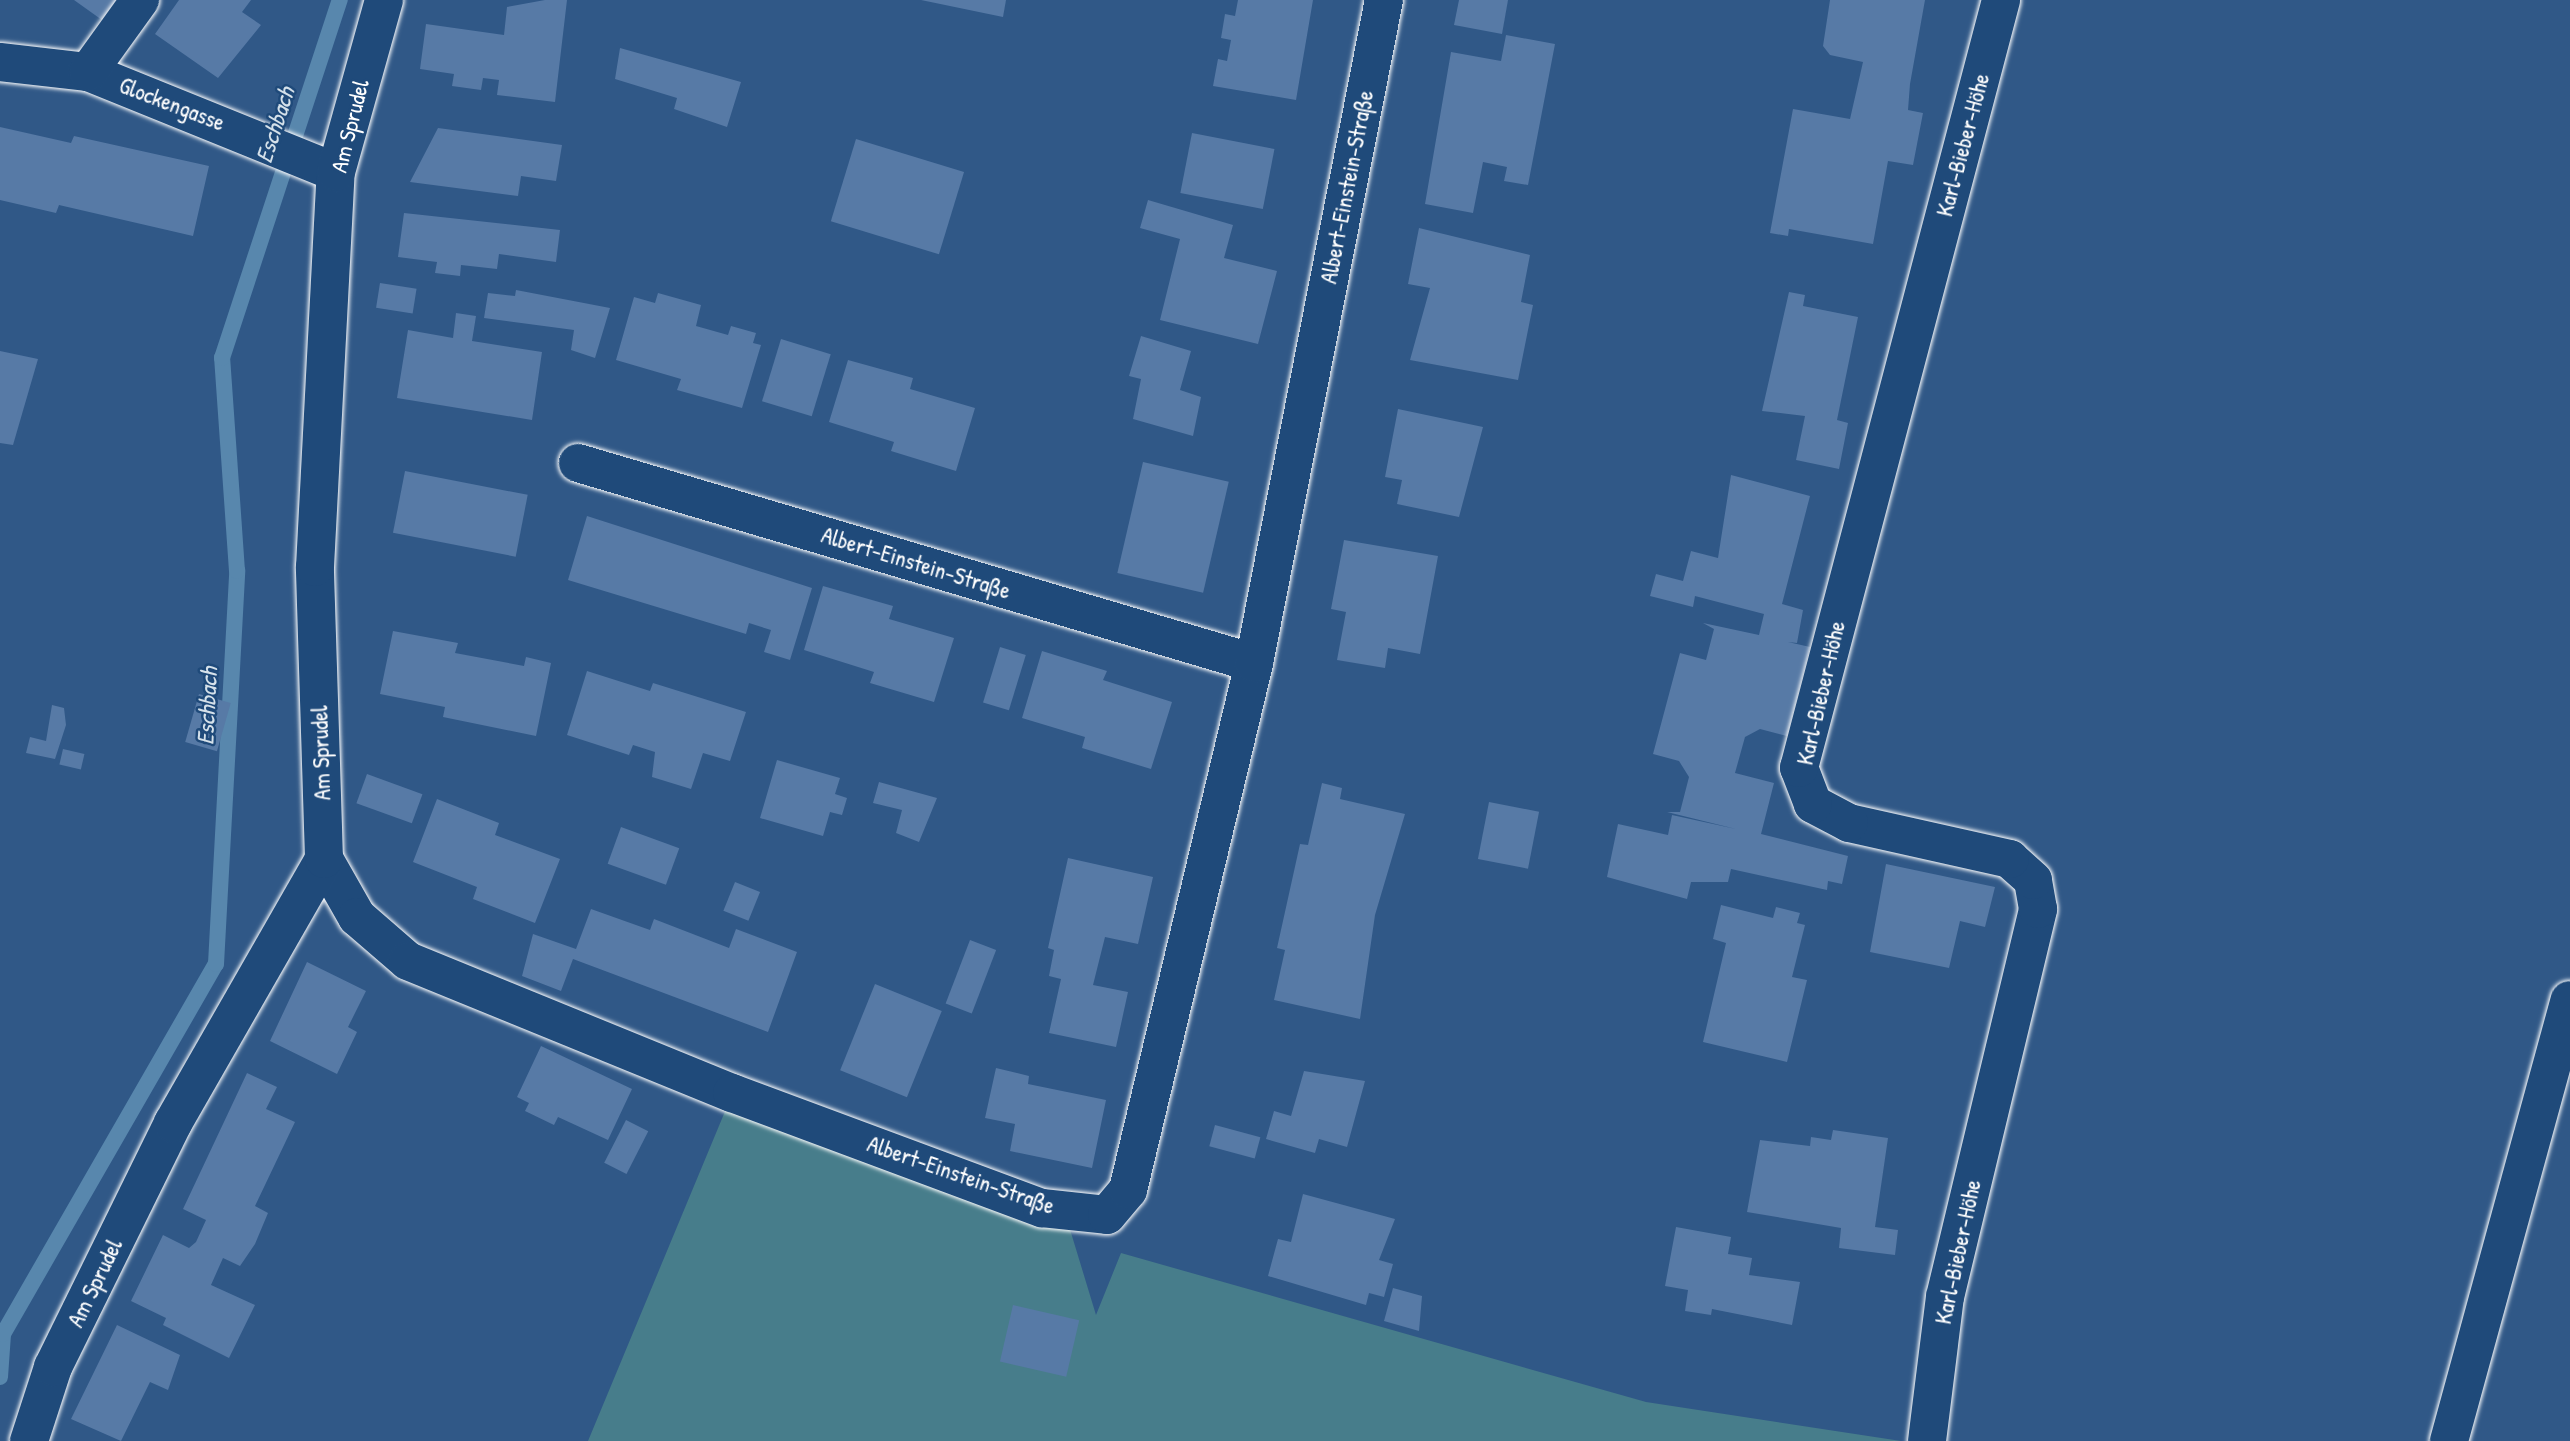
<!DOCTYPE html>
<meta charset="utf-8">
<style>
body{margin:0}
#map{position:relative;width:2570px;height:1441px;overflow:hidden;background:#305887;font-family:"Patrick Hand",sans-serif}
div>[style]{position:absolute}
.green>*{inset:0;background:#477d8b}
.stream>*{height:16px;margin:-8px;padding:0 8px;transform-origin:8px;border-radius:8px;background:#5887ad}
.building>*{inset:0;background:#577aa6;transform-origin:0 0}
.roads{filter:drop-shadow(0 0 2px #fff) drop-shadow(0 0 2px #fff)}
.minor>*{height:38px;margin:-19px;padding:0 19px;transform-origin:19px;border-radius:19px;background:#1f4a7a}
span{translate:-50% -50%;white-space:nowrap;text-align:center;line-height:1.15;-webkit-text-stroke:5px #1f4a7a;paint-order:stroke}
.street-label{font-size:23px;color:#fff}
.water-label{font-size:24px;color:#d5e1ea;font-style:italic}
</style>
<div id="map">
<div class="green">
<div style="clip-path:polygon(726px 1109px,1062px 1203px,1096px 1315px,1121px 1253px,1646px 1402px,1901px 1441px,588px 1441px)"></div>
</div>
<div class="stream">
<div style="left:0;top:1377px;width:43px;rotate:-86deg"></div>
<div style="left:3px;top:1334px;width:427px;rotate:-60.1deg"></div>
<div style="left:216px;top:964px;width:394px;rotate:-86.9deg"></div>
<div style="left:237px;top:571px;width:214px;rotate:-94deg"></div>
<div style="left:222px;top:358px;width:377px;rotate:-71.8deg"></div>
</div>
<div class="building">
<div style="clip-path:polygon(74px 0,116px 0,102px 20px)"></div>
<div style="clip-path:polygon(179px 0,251px 0,242px 12px,261px 25px,218px 78px,155px 34px)"></div>
<div style="clip-path:polygon(545px 0,567px 0,555px 102px,497px 95px,499px 80px,483px 78px,481px 90px,452px 86px,454px 74px,420px 69px,426px 24px,504px 35px,507px 7px)"></div>
<div style="clip-path:polygon(921px 0,1006px 0,1003px 17px)"></div>
<div style="clip-path:polygon(1238px 0,1313px 0,1296px 100px,1213px 86px,1218px 59px,1227px 61px,1231px 40px,1221px 38px,1225px 14px,1235px 16px)"></div>
<div style="clip-path:polygon(1459px 0,1508px 0,1502px 34px,1454px 25px)"></div>
<div style="clip-path:polygon(1830px 0,1925px 0,1910px 84px,1908px 110px,1923px 113px,1913px 165px,1888px 161px,1873px 244px,1789px 229px,1788px 236px,1770px 233px,1793px 109px,1850px 119px,1863px 62px,1830px 55px,1823px 46px)"></div>
<div style="clip-path:polygon(1506px 35px,1555px 44px,1528px 185px,1504px 181px,1507px 167px,1483px 162px,1473px 213px,1425px 204px,1451px 52px,1501px 61px)"></div>
<div style="clip-path:polygon(620px 48px,741px 82px,727px 127px,674px 109px,677px 98px,615px 79px)"></div>
<div style="clip-path:polygon(0 127px,71px 143px,74px 136px,209px 166px,193px 236px,59px 205px,56px 213px,0 200px)"></div>
<div style="clip-path:polygon(438px 128px,562px 145px,556px 181px,521px 176px,518px 196px,410px 182px)"></div>
<div style="left:1192px;top:133px;width:84px;height:61px;rotate:11deg"></div>
<div style="left:856px;top:139px;width:113px;height:86px;rotate:17deg"></div>
<div style="clip-path:polygon(1148px 200px,1233px 225px,1224px 258px,1277px 271px,1258px 344px,1160px 320px,1180px 239px,1140px 228px)"></div>
<div style="clip-path:polygon(404px 213px,560px 230px,556px 262px,499px 254px,497px 269px,461px 265px,460px 276px,435px 273px,437px 262px,398px 257px)"></div>
<div style="clip-path:polygon(1419px 228px,1530px 255px,1521px 302px,1533px 305px,1518px 380px,1410px 360px,1430px 288px,1408px 284px)"></div>
<div style="left:380px;top:283px;width:37px;height:25px;rotate:9deg"></div>
<div style="clip-path:polygon(516px 290px,610px 308px,595px 358px,571px 350px,574px 330px,484px 318px,488px 293px,515px 296px)"></div>
<div style="clip-path:polygon(1789px 292px,1805px 295px,1803px 306px,1858px 317px,1837px 420px,1848px 423px,1839px 469px,1796px 460px,1805px 416px,1762px 411px)"></div>
<div style="clip-path:polygon(658px 293px,701px 305px,696px 326px,728px 335px,731px 326px,756px 333px,753px 343px,761px 345px,742px 408px,677px 390px,681px 379px,616px 360px,634px 297px,655px 303px)"></div>
<div style="clip-path:polygon(456px 313px,476px 316px,472px 341px,542px 352px,532px 420px,397px 398px,408px 330px,453px 338px)"></div>
<div style="clip-path:polygon(1141px 336px,1191px 351px,1180px 390px,1201px 397px,1193px 436px,1133px 419px,1141px 379px,1129px 376px)"></div>
<div style="left:781px;top:339px;width:52px;height:65px;rotate:17deg"></div>
<div style="clip-path:polygon(0 351px,38px 359px,13px 445px,0 443px)"></div>
<div style="clip-path:polygon(848px 360px,913px 378px,910px 389px,975px 408px,956px 471px,891px 451px,894px 442px,829px 422px)"></div>
<div style="clip-path:polygon(1398px 409px,1483px 427px,1459px 517px,1397px 504px,1402px 480px,1385px 477px)"></div>
<div style="left:1143px;top:462px;width:88px;height:114px;rotate:13deg"></div>
<div style="left:405px;top:471px;width:125px;height:63px;rotate:11deg"></div>
<div style="clip-path:polygon(1731px 475px,1810px 496px,1782px 604px,1803px 610px,1797px 643px,1788px 642px,1810px 647px,1787px 736px,1760px 729px,1745px 737px,1735px 773px,1774px 783px,1761px 834px,1848px 856px,1842px 884px,1828px 881px,1827px 890px,1731px 869px,1728px 882px,1691px 882px,1687px 899px,1607px 877px,1618px 824px,1668px 835px,1672px 815px,1736px 829px,1667px 812px,1680px 812px,1689px 777px,1679px 761px,1653px 754px,1680px 653px,1706px 660px,1714px 629px,1703px 623px,1759px 635px,1764px 614px,1695px 596px,1693px 607px,1650px 596px,1656px 574px,1683px 581px,1691px 551px,1718px 558px)"></div>
<div style="clip-path:polygon(587px 516px,812px 588px,790px 660px,764px 652px,771px 630px,749px 623px,746px 634px,568px 580px)"></div>
<div style="clip-path:polygon(1344px 540px,1438px 556px,1420px 654px,1388px 648px,1385px 668px,1337px 660px,1346px 612px,1331px 609px)"></div>
<div style="clip-path:polygon(823px 586px,893px 606px,889px 619px,954px 638px,934px 702px,870px 683px,874px 672px,804px 650px)"></div>
<div style="clip-path:polygon(393px 631px,458px 643px,455px 653px,524px 666px,526px 657px,551px 663px,536px 736px,443px 717px,445px 707px,380px 694px)"></div>
<div style="left:1000px;top:647px;width:27px;height:58px;rotate:17deg"></div>
<div style="clip-path:polygon(1042px 651px,1107px 671px,1103px 680px,1172px 702px,1151px 769px,1082px 748px,1085px 737px,1022px 718px)"></div>
<div style="clip-path:polygon(587px 671px,650px 691px,653px 683px,746px 712px,730px 761px,703px 753px,691px 789px,652px 777px,655px 752px,633px 745px,629px 755px,567px 735px)"></div>
<div style="left:199px;top:694px;width:33px;height:50px;rotate:16deg"></div>
<div style="clip-path:polygon(52px 705px,64px 708px,66px 725px,55px 759px,26px 753px,30px 737px,46px 741px)"></div>
<div style="left:63px;top:749px;width:22px;height:16px;rotate:13deg"></div>
<div style="clip-path:polygon(777px 760px,840px 778px,835px 794px,847px 798px,842px 815px,830px 812px,823px 836px,760px 818px)"></div>
<div style="left:367px;top:774px;width:59px;height:31px;rotate:20deg"></div>
<div style="clip-path:polygon(879px 782px,937px 798px,919px 842px,896px 833px,902px 810px,873px 803px)"></div>
<div style="clip-path:polygon(1322px 783px,1342px 788px,1340px 799px,1405px 814px,1375px 915px,1360px 1019px,1274px 1000px,1285px 950px,1277px 948px,1300px 844px,1308px 845px)"></div>
<div style="clip-path:polygon(437px 799px,499px 823px,495px 835px,560px 859px,535px 923px,473px 899px,477px 887px,413px 862px)"></div>
<div style="left:1489px;top:802px;width:51px;height:58px;rotate:11deg"></div>
<div style="left:621px;top:827px;width:62px;height:39px;rotate:20deg"></div>
<div style="clip-path:polygon(1068px 858px,1153px 877px,1138px 944px,1105px 937px,1093px 985px,1128px 992px,1116px 1047px,1049px 1033px,1061px 979px,1049px 976px,1054px 950px,1048px 948px)"></div>
<div style="clip-path:polygon(1886px 864px,1995px 887px,1985px 927px,1960px 921px,1949px 968px,1870px 952px)"></div>
<div style="left:735px;top:882px;width:27px;height:31px;rotate:22deg"></div>
<div style="clip-path:polygon(1721px 905px,1773px 918px,1776px 907px,1800px 913px,1797px 923px,1805px 925px,1792px 977px,1807px 980px,1787px 1062px,1703px 1042px,1726px 943px,1713px 939px)"></div>
<div style="clip-path:polygon(591px 909px,650px 930px,654px 919px,729px 948px,736px 929px,797px 952px,768px 1032px,573px 959px,561px 991px,522px 976px,533px 934px,576px 949px)"></div>
<div style="left:970px;top:940px;width:28px;height:68px;rotate:21deg"></div>
<div style="clip-path:polygon(307px 962px,366px 991px,348px 1027px,357px 1032px,337px 1074px,270px 1041px)"></div>
<div style="left:875px;top:984px;width:72px;height:93px;rotate:22deg"></div>
<div style="clip-path:polygon(541px 1046px,632px 1089px,608px 1140px,558px 1117px,554px 1125px,525px 1111px,529px 1103px,517px 1097px)"></div>
<div style="clip-path:polygon(996px 1068px,1029px 1076px,1028px 1084px,1106px 1100px,1092px 1168px,1010px 1151px,1015px 1124px,985px 1118px)"></div>
<div style="clip-path:polygon(1304px 1071px,1365px 1081px,1347px 1147px,1319px 1139px,1315px 1153px,1266px 1139px,1274px 1111px,1291px 1116px)"></div>
<div style="clip-path:polygon(247px 1073px,277px 1087px,266px 1109px,295px 1122px,255px 1206px,268px 1213px,255px 1244px,240px 1266px,223px 1258px,211px 1285px,255px 1305px,229px 1358px,163px 1325px,166px 1318px,131px 1301px,163px 1235px,189px 1248px,196px 1242px,206px 1220px,183px 1209px)"></div>
<div style="left:626px;top:1120px;width:25px;height:48px;rotate:27deg"></div>
<div style="left:1215px;top:1125px;width:47px;height:22px;rotate:15deg"></div>
<div style="clip-path:polygon(1833px 1130px,1888px 1138px,1875px 1227px,1898px 1230px,1895px 1255px,1839px 1248px,1841px 1228px,1747px 1212px,1760px 1140px,1810px 1146px,1811px 1137px,1831px 1140px)"></div>
<div style="clip-path:polygon(1303px 1194px,1395px 1219px,1379px 1260px,1393px 1264px,1384px 1297px,1369px 1293px,1366px 1305px,1268px 1276px,1278px 1239px,1291px 1242px)"></div>
<div style="clip-path:polygon(1676px 1227px,1731px 1237px,1728px 1254px,1752px 1258px,1749px 1275px,1800px 1282px,1792px 1325px,1712px 1309px,1711px 1315px,1685px 1311px,1688px 1290px,1665px 1286px)"></div>
<div style="clip-path:polygon(1393px 1288px,1422px 1296px,1419px 1331px,1384px 1321px)"></div>
<div style="left:1013px;top:1305px;width:68px;height:58px;rotate:13deg"></div>
<div style="clip-path:polygon(117px 1325px,180px 1355px,168px 1390px,150px 1382px,121px 1441px,71px 1419px)"></div>
</div>
<div class="roads">
<div class="minor">
<div style="left:0;top:62px;width:89px;rotate:6.5deg"></div>
<div style="left:88px;top:72px;width:267px;rotate:22deg"></div>
<div style="left:88px;top:72px;width:89px;rotate:-54.2deg"></div>
<div style="left:578px;top:463px;width:705px;rotate:16.48deg"></div>
<div style="left:324px;top:859px;width:67px;rotate:60.4deg"></div>
<div style="left:357px;top:917px;width:67px;rotate:40.8deg"></div>
<div style="left:408px;top:961px;width:350px;rotate:22.2deg"></div>
<div style="left:732px;top:1093px;width:331px;rotate:20.4deg"></div>
<div style="left:1042px;top:1208px;width:65px;rotate:6.1deg"></div>
<div style="left:1107px;top:1215px;width:33px;rotate:-50deg"></div>
<div style="left:1128px;top:1190px;width:542px;rotate:-76.55deg"></div>
<div style="left:1254px;top:663px;width:676px;rotate:-78.91deg"></div>
<div style="left:29px;top:1441px;width:78px;rotate:-72deg"></div>
<div style="left:53px;top:1367px;width:272px;rotate:-63.8deg"></div>
<div style="left:173px;top:1123px;width:304px;rotate:-60.2deg"></div>
<div style="left:324px;top:859px;width:292px;rotate:-91.8deg"></div>
<div style="left:315px;top:567px;width:396px;rotate:-87deg"></div>
<div style="left:336px;top:172px;width:179px;rotate:-74.4deg"></div>
<div style="left:1927px;top:1441px;width:145px;rotate:-82.9deg"></div>
<div style="left:1945px;top:1297px;width:399px;rotate:-76.5deg"></div>
<div style="left:2038px;top:909px;width:29px;rotate:-100deg"></div>
<div style="left:2033px;top:880px;width:31px;rotate:-138deg"></div>
<div style="left:2010px;top:859px;width:165px;rotate:-167.4deg"></div>
<div style="left:1849px;top:823px;width:41px;rotate:-152.2deg"></div>
<div style="left:1813px;top:804px;width:39px;rotate:-111deg"></div>
<div style="left:1799px;top:768px;width:794px;rotate:-75.26deg"></div>
<div style="left:2449px;top:1441px;width:457px;rotate:-74.7deg"></div>
</div>
</div>
<div class="street-label">
<span style="left:172px;top:104px;rotate:21deg">Glockengasse</span>
<span style="left:350px;top:126px;rotate:-76deg">Am Sprudel</span>
<span style="left:1963px;top:145px;rotate:-75deg">Karl-Bieber-Höhe</span>
<span style="left:1347px;top:187px;rotate:-79deg">Albert-Einstein-Straße</span>
<span style="left:916px;top:563px;rotate:17deg">Albert-Einstein-Straße</span>
<span style="left:1821px;top:693px;rotate:-77deg">Karl-Bieber-Höhe</span>
<span style="left:321px;top:753px;rotate:-92deg">Am Sprudel</span>
<span style="left:961px;top:1175px;rotate:19deg">Albert-Einstein-Straße</span>
<span style="left:1958px;top:1252px;rotate:-78deg">Karl-Bieber-Höhe</span>
<span style="left:95px;top:1283px;rotate:-64deg">Am Sprudel</span>
</div>
<div class="water-label">
<span style="left:275px;top:125px;rotate:-72deg">Eschbach</span>
<span style="left:207px;top:706px;rotate:-87deg">Eschbach</span>
</div>
</div>
